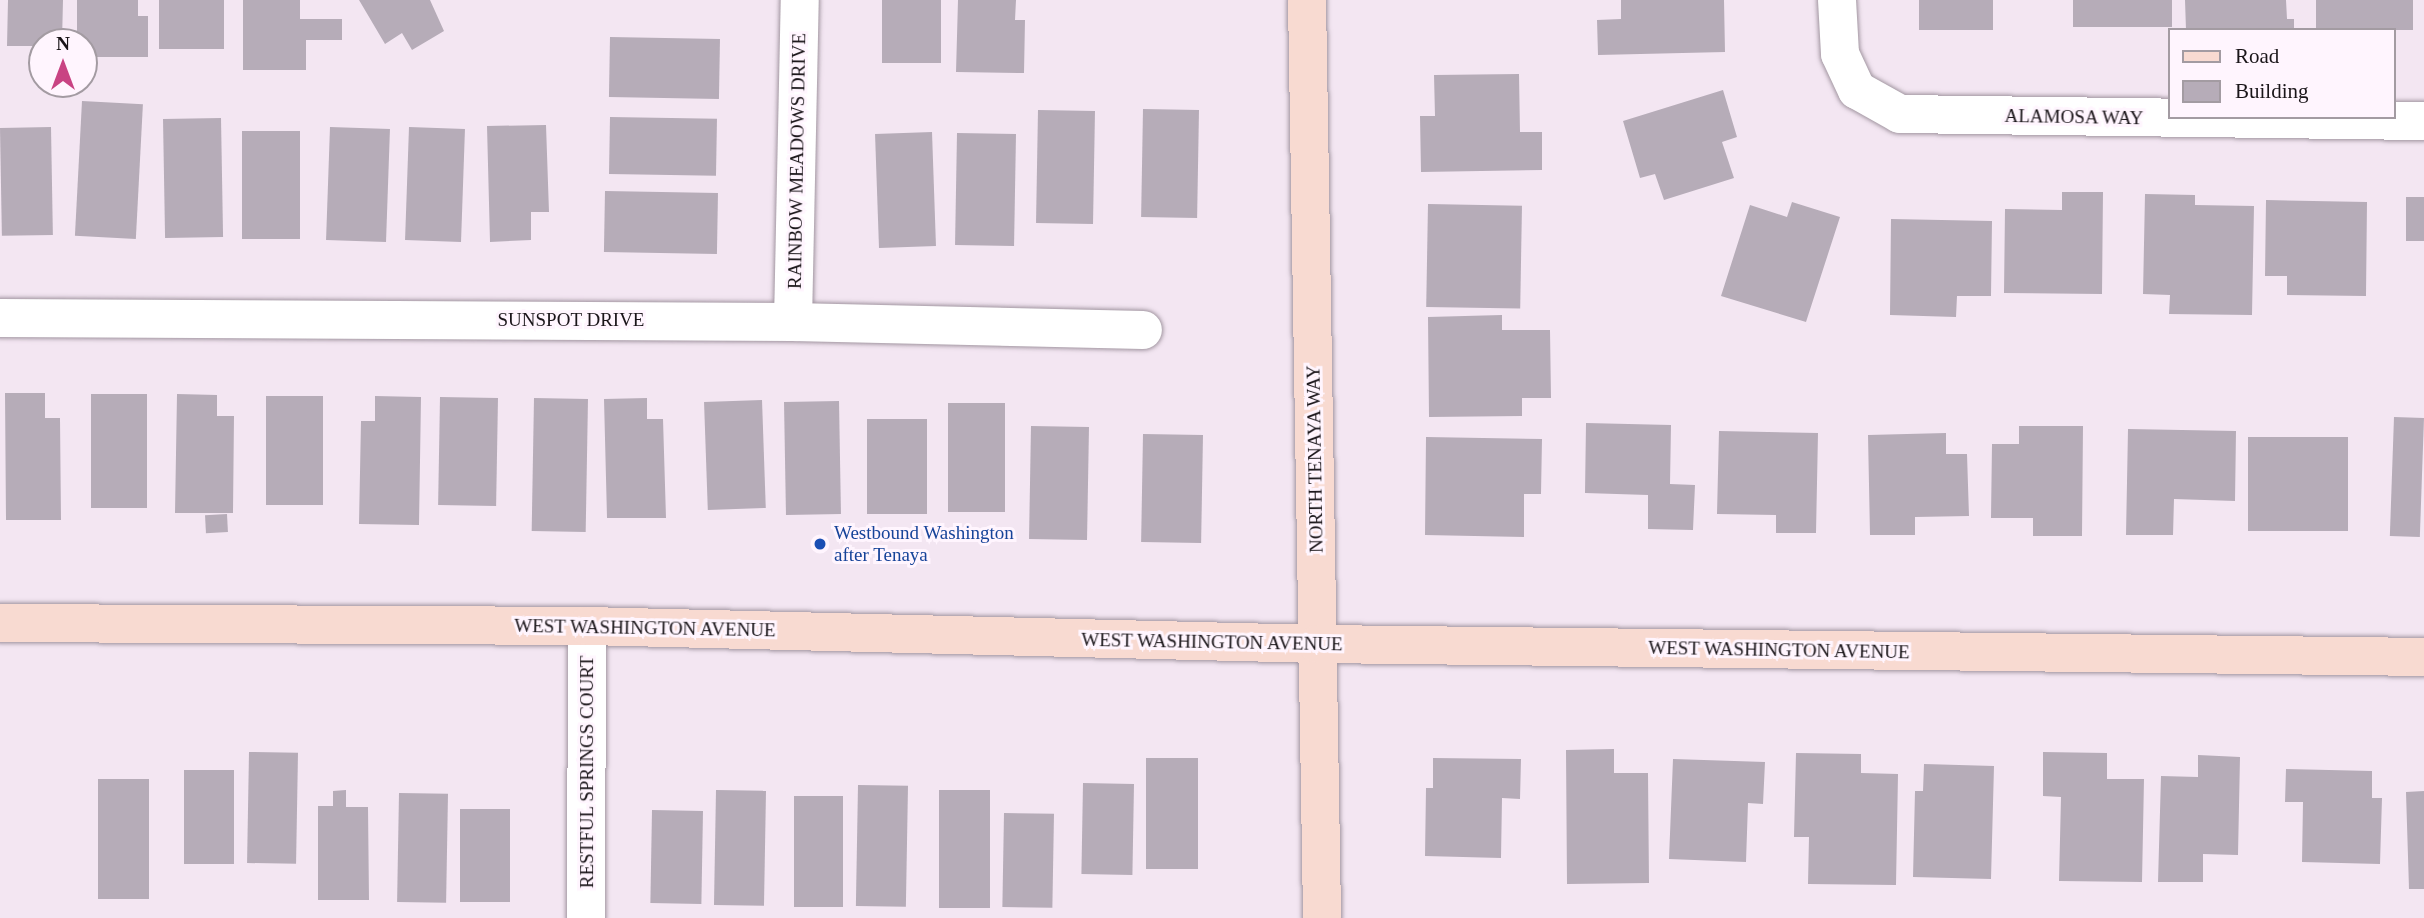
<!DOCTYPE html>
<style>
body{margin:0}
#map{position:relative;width:2424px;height:918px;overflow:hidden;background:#f3e6f2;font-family:"Times New Roman",serif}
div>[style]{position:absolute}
.building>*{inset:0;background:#b6acb8;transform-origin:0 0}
.roads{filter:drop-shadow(0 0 2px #a296a1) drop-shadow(0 0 2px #a296a1)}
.minor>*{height:38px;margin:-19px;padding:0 19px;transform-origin:19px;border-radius:19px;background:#fff}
.major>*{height:38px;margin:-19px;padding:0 19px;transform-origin:19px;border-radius:19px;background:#f8dad1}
.dots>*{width:19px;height:19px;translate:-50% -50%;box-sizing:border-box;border:4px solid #fff5fe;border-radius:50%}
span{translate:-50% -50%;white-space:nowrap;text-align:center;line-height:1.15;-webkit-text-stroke:6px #fff5fe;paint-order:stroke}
.street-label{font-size:19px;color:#1a1519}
.transit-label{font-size:19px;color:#164399}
.left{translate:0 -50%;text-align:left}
.legend{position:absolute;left:2168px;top:28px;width:228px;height:91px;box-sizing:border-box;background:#fff5fe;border:2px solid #a39ba2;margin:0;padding:9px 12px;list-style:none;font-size:21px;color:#1a1519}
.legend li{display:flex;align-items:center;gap:14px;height:35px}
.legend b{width:35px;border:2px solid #a39ba2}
.north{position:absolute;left:28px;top:28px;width:70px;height:70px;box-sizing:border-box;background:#fff5fe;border:2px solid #a39ba2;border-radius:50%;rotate:0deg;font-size:19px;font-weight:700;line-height:28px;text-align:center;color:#1a1519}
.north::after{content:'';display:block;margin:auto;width:24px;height:32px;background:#c94383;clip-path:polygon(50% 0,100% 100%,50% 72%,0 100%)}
</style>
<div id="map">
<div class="building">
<div style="clip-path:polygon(8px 0,63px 0,62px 42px,42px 42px,42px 46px,7px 46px)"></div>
<div style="clip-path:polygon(77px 0,138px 0,138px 16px,148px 16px,148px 57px,84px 57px,84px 42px,77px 42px)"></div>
<div style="left:159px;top:0;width:65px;height:49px"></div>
<div style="clip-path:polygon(243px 0,300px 0,300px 19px,342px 19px,342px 40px,306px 40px,306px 70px,243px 70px)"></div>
<div style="clip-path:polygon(359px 0,430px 0,444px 31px,412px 50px,402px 33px,385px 44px)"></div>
<div style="left:882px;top:0;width:59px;height:63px"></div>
<div style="clip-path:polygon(958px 0,1016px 0,1015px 20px,1025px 20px,1024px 73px,956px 72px)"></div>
<div style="clip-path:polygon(1621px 0,1724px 0,1725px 52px,1598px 55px,1597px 20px,1621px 19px)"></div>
<div style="left:1919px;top:0;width:74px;height:30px"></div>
<div style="left:2073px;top:0;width:99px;height:27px"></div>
<div style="clip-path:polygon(2185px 0,2286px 0,2287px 19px,2294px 19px,2294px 30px,2186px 30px)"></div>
<div style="left:2316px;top:0;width:97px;height:30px"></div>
<div style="left:610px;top:37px;width:110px;height:60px;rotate:1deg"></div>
<div style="clip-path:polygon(1519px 74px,1520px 132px,1542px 132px,1542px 170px,1421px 172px,1420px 116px,1435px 116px,1434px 75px)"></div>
<div style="clip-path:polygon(1723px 90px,1737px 137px,1722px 142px,1734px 178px,1664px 200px,1655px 174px,1640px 178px,1623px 121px)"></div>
<div style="left:82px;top:101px;width:61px;height:135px;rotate:3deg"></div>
<div style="left:1143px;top:109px;width:56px;height:108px;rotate:1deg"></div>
<div style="left:1038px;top:110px;width:57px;height:113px;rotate:1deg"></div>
<div style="left:610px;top:117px;width:107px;height:57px;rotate:1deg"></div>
<div style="left:221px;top:118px;width:119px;height:58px;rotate:89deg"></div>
<div style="clip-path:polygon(546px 125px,549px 212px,531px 212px,531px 240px,490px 242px,487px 126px)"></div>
<div style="left:51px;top:127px;width:108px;height:51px;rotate:89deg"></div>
<div style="left:330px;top:127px;width:60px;height:113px;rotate:2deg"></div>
<div style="left:409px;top:127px;width:56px;height:113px;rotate:2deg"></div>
<div style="left:242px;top:131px;width:58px;height:108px"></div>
<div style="left:932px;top:132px;width:114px;height:57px;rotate:88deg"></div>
<div style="left:957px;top:133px;width:59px;height:112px;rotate:1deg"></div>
<div style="left:605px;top:191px;width:113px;height:61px;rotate:1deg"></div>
<div style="clip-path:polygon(2062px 192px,2103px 192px,2102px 294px,2004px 293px,2005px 209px,2062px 210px)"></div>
<div style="clip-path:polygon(2145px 194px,2195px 195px,2195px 205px,2254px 206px,2252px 315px,2169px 314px,2170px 295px,2143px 294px)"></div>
<div style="left:2406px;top:197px;width:18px;height:44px"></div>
<div style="clip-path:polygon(2266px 200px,2367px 202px,2366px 296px,2287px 295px,2287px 276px,2265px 276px)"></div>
<div style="clip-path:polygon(1792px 202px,1840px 217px,1806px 322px,1721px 296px,1750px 205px,1787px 217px)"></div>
<div style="left:1428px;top:204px;width:94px;height:103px;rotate:1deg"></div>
<div style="clip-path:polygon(1891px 219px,1992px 221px,1991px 296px,1957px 296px,1956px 317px,1890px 315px)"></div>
<div style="clip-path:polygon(1502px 315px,1502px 330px,1550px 330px,1551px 398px,1522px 398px,1522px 416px,1429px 417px,1428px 317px)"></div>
<div style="clip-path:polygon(5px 393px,45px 393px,45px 418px,60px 418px,61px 520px,6px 520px)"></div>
<div style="left:91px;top:394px;width:56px;height:114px"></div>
<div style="clip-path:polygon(177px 394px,217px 395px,217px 416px,234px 416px,233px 513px,175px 513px)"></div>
<div style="left:266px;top:396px;width:57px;height:109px"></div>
<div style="clip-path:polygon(375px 396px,421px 397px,419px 525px,359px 524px,361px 421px,375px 421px)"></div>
<div style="left:440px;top:397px;width:58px;height:108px;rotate:1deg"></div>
<div style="left:534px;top:398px;width:54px;height:133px;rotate:1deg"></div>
<div style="clip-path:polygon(647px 398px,647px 419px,663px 419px,666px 518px,607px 518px,604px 399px)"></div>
<div style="left:762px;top:400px;width:108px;height:58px;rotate:88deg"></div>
<div style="left:839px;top:401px;width:113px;height:55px;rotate:89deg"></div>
<div style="left:948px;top:403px;width:57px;height:109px"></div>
<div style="left:2394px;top:417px;width:30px;height:119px;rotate:2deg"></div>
<div style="left:867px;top:419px;width:60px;height:95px"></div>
<div style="clip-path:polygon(1586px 423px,1671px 425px,1670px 484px,1695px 485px,1693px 530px,1648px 529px,1648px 495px,1585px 493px)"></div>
<div style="left:1031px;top:426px;width:58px;height:113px;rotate:1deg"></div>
<div style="clip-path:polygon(2019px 426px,2083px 426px,2082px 536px,2033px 536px,2033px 518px,1991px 518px,1992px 444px,2019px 444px)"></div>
<div style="clip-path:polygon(2128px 429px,2236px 431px,2235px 501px,2174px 499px,2173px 535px,2126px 535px)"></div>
<div style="clip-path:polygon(1719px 431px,1818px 433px,1816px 533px,1776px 533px,1776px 515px,1717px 514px)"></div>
<div style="clip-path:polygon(1946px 433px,1946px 454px,1967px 454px,1969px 516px,1915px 517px,1915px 535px,1870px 535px,1868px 435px)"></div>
<div style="left:1143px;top:434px;width:60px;height:108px;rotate:1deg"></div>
<div style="clip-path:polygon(1426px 437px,1542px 439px,1541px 494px,1524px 494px,1524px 537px,1425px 535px)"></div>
<div style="left:2248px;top:437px;width:100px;height:94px"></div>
<div style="left:227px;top:514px;width:18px;height:22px;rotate:87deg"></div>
<div style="clip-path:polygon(1614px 749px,1614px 773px,1648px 773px,1649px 883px,1567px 884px,1566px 750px)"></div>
<div style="left:249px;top:752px;width:49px;height:111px;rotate:1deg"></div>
<div style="clip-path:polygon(2043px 752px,2107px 753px,2107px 779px,2144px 779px,2142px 882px,2059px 881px,2061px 797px,2043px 796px)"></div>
<div style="clip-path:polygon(1796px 753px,1861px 754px,1861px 773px,1898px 774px,1896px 885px,1808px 884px,1809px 837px,1794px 837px)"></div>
<div style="clip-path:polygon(2198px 755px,2240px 757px,2238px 855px,2203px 854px,2203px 882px,2158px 882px,2161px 776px,2198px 777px)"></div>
<div style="left:1146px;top:758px;width:52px;height:111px"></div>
<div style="clip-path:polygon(1433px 758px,1521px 759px,1520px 799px,1502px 798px,1501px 858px,1425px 856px,1426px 788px,1433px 788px)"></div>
<div style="clip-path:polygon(1673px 759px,1765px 762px,1763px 804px,1748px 803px,1746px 862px,1669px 859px)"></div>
<div style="clip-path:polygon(1924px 764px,1994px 766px,1991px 879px,1913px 877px,1915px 791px,1923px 791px)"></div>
<div style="clip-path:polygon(2286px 769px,2372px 771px,2372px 798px,2382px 798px,2380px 864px,2302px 862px,2303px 802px,2285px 802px)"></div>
<div style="left:184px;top:770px;width:50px;height:94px"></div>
<div style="left:98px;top:779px;width:51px;height:120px"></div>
<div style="left:1083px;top:783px;width:51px;height:91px;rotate:1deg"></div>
<div style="left:858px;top:785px;width:50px;height:121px;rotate:1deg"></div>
<div style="clip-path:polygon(346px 790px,346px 807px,368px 807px,369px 900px,318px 900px,318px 806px,333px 806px,333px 791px)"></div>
<div style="left:716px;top:790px;width:50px;height:115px;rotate:1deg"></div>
<div style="left:990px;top:790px;width:118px;height:51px;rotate:90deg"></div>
<div style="clip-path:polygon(2424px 791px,2424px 889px,2409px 889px,2406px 792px)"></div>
<div style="left:399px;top:793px;width:49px;height:109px;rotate:1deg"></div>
<div style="left:794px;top:796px;width:49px;height:111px"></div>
<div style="left:460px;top:809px;width:50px;height:93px"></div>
<div style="left:652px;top:810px;width:51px;height:93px;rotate:1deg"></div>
<div style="left:1004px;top:813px;width:50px;height:94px;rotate:1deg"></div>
</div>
<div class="roads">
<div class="minor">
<div style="left:1837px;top:0;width:54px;rotate:86.8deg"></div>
<div style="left:1840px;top:54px;width:40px;rotate:65deg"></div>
<div style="left:1857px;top:90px;width:49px;rotate:29.2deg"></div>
<div style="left:1900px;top:114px;width:524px;rotate:0.77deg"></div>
<div style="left:0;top:318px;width:793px;rotate:0.29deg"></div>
<div style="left:793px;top:322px;width:350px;rotate:1.3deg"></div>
<div style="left:793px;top:322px;width:322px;rotate:-88.8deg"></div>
<div style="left:586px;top:918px;width:292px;rotate:-89.8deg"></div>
</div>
<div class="major">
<div style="left:1307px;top:0;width:918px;rotate:89.06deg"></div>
<div style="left:0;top:623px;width:587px;rotate:0.29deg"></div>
<div style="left:587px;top:626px;width:731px;rotate:1.41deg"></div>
<div style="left:1318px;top:644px;width:1106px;rotate:0.67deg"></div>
</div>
</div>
<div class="dots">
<div style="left:820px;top:544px;background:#1a4fb4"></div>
</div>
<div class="street-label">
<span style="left:2074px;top:117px;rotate:1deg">ALAMOSA WAY</span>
<span style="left:797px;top:161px;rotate:-89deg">RAINBOW MEADOWS DRIVE</span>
<span style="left:571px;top:320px">SUNSPOT DRIVE</span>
<span style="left:1315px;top:459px;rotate:-91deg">NORTH TENAYA WAY</span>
<span style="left:645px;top:628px;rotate:1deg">WEST WASHINGTON AVENUE</span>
<span style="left:1212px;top:642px;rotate:1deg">WEST WASHINGTON AVENUE</span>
<span style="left:1779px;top:650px;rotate:1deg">WEST WASHINGTON AVENUE</span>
<span style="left:587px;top:772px;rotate:-90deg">RESTFUL SPRINGS COURT</span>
</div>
<div class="transit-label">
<span class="left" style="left:834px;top:544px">Westbound Washington<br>after Tenaya</span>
</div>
<ul class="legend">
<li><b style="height:9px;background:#f8dad1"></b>Road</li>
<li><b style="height:19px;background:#b6acb8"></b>Building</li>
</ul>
<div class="north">N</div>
</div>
